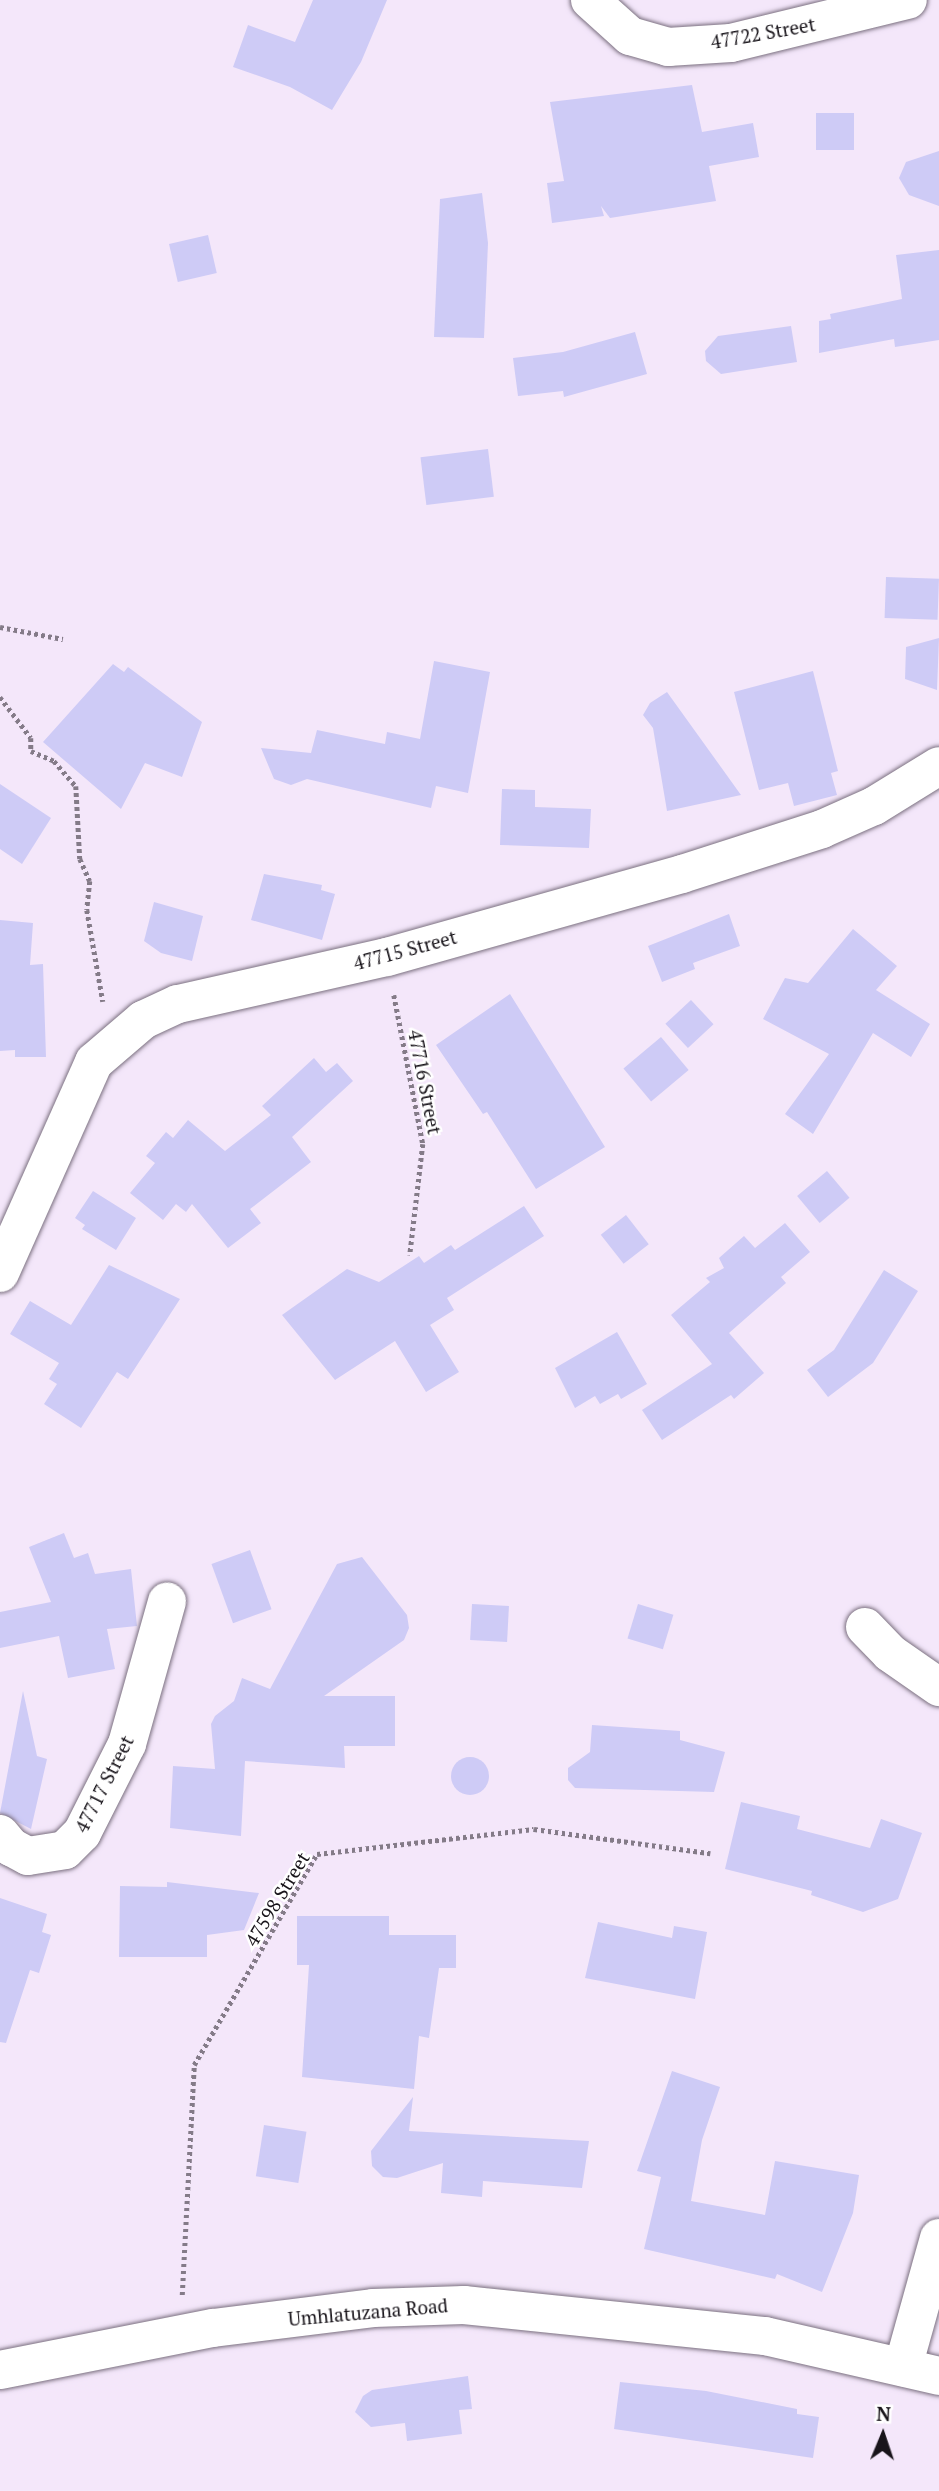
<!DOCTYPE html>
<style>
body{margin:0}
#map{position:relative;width:939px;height:2491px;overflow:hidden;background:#f4e7fa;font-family:"PT Serif",serif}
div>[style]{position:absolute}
.building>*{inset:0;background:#cecbf6;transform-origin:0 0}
.round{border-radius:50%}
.path>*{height:4.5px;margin-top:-2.25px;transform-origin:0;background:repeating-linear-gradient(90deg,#847b88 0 3.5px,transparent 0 7px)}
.roads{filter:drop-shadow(0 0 2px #7b7080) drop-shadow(0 0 2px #7b7080)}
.minor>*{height:38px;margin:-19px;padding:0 19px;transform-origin:19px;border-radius:19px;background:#fff}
span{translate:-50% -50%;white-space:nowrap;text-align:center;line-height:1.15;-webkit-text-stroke:5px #fff;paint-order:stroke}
.street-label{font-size:19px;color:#18141a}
.north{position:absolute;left:848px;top:2400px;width:70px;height:70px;-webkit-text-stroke:5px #fff;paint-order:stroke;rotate:2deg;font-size:19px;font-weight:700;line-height:28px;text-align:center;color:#18141a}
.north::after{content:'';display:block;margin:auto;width:24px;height:32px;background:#18141a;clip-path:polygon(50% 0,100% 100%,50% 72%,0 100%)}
</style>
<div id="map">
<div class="building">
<div style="clip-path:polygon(313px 0,387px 0,361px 62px,332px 110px,290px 87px,233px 67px,248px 25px,295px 42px)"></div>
<div style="clip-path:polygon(692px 85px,702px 132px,753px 123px,759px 157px,709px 166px,716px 201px,610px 218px,601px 206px,604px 216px,552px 223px,547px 183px,564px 181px,550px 102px)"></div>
<div style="left:816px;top:113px;width:38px;height:37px"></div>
<div style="clip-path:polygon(939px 151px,939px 206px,909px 195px,899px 178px,906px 162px)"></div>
<div style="clip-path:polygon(482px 193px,488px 243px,484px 338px,434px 337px,440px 199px)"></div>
<div style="left:208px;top:235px;width:39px;height:40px;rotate:77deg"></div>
<div style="clip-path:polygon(939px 250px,939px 340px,895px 347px,894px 339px,819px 353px,819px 321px,831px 319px,830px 314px,902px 299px,896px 255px)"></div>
<div style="clip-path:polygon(791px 326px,797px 362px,721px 374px,706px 361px,705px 351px,718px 336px)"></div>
<div style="clip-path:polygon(635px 332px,647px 374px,564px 397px,563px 391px,518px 396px,513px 358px,563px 352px)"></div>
<div style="left:488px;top:449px;width:48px;height:68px;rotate:83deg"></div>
<div style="left:886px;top:577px;width:53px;height:41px;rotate:2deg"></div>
<div style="clip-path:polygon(939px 638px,937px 690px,905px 679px,906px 647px)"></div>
<div style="clip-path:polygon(434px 661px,490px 672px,468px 793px,436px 786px,431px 808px,307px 779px,291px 785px,274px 779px,261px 748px,311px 753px,317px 730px,385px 744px,387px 732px,420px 739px)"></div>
<div style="clip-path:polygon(113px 664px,124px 672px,128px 667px,202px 722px,182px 777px,145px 763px,121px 809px,43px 742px)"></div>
<div style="clip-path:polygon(813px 671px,838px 771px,831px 773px,837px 795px,794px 806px,788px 783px,759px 790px,734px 692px)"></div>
<div style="clip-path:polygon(667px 692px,741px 795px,667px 811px,653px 728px,643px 715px,650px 703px)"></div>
<div style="clip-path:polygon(0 784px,51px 818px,22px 864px,0 849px)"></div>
<div style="clip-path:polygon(502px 789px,535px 790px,535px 807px,591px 809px,589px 848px,500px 845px)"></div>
<div style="clip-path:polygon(264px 874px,322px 885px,321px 890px,335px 894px,322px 940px,251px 920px)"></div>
<div style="clip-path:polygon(154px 902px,203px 916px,192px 961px,161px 953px,144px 941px)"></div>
<div style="clip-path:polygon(729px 914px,740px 946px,693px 963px,695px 969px,662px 982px,648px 946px)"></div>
<div style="clip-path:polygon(0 920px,33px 923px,30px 965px,43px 964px,46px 1057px,15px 1057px,15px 1050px,0 1051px)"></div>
<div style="clip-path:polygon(853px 929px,897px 966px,876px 990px,930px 1024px,911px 1057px,873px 1033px,813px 1134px,785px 1114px,829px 1054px,763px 1019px,785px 978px,808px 983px)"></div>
<div style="clip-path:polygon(510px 994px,605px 1147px,536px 1189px,487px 1112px,483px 1114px,436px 1045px)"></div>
<div style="left:691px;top:1000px;width:33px;height:35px;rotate:47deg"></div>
<div style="left:661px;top:1037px;width:43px;height:49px;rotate:50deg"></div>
<div style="clip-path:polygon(314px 1058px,326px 1072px,337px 1063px,353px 1081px,292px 1137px,311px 1162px,250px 1209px,261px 1223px,228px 1248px,192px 1204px,186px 1212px,176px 1204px,163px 1220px,130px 1193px,155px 1163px,146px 1156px,166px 1132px,173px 1138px,188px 1120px,225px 1151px,271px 1115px,262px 1106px)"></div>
<div style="left:827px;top:1171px;width:35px;height:39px;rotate:50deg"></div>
<div style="clip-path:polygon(93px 1191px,136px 1218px,116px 1250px,82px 1229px,85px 1225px,75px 1218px)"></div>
<div style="clip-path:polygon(524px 1206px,544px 1236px,447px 1298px,454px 1310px,430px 1325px,459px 1372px,426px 1392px,395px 1341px,335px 1380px,282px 1315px,347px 1269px,379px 1282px,419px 1256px,424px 1263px,451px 1245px,455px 1250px)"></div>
<div style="left:626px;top:1215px;width:37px;height:32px;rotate:52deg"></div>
<div style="clip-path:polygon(785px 1223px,810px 1252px,781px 1277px,786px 1283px,729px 1333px,764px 1373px,734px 1399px,731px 1395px,662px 1440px,642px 1410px,712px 1364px,671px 1315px,710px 1282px,706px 1278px,724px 1268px,719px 1258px,744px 1236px,755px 1248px)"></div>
<div style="clip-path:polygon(109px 1265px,180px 1299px,128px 1379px,117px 1372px,81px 1428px,44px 1404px,57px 1384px,49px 1379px,59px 1363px,10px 1334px,30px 1301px,71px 1325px)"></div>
<div style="clip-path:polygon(884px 1270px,918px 1291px,873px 1363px,828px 1397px,807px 1370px,834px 1350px)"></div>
<div style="clip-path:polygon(617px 1332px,647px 1384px,621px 1399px,618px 1394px,600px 1404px,595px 1396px,575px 1408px,555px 1368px)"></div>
<div style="clip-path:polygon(64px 1533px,74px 1558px,88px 1553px,95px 1574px,131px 1569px,137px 1626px,107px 1629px,115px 1669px,68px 1678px,59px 1636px,0 1648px,0 1612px,51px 1602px,29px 1547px)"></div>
<div style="left:250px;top:1550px;width:63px;height:41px;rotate:70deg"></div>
<div style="clip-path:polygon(362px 1557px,407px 1615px,409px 1628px,404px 1640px,324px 1696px,395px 1696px,395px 1746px,344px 1746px,345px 1768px,245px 1761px,241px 1836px,170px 1828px,173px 1766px,215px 1769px,211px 1724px,215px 1716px,234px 1701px,242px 1678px,270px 1689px,337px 1564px)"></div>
<div style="left:472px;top:1604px;width:37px;height:36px;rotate:3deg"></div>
<div style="left:638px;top:1604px;width:37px;height:36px;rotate:17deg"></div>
<div style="clip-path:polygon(23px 1691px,37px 1756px,47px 1759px,31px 1829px,0 1813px)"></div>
<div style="clip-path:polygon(592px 1725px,680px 1731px,680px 1740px,725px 1752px,714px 1792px,575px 1788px,568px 1780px,568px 1768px,590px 1752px)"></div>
<div class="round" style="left:451px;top:1757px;width:38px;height:38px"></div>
<div style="clip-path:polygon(741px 1802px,800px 1816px,797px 1829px,870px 1848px,881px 1819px,922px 1833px,898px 1899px,863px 1912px,811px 1895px,812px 1891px,725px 1869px)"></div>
<div style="clip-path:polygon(167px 1882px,259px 1893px,244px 1930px,207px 1935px,207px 1957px,119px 1957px,120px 1886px,167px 1887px)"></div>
<div style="clip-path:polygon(0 1898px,47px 1914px,42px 1932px,51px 1935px,39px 1973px,30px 1970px,6px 2043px,0 2042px)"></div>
<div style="clip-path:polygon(297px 1916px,389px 1916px,389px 1935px,456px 1935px,456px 1968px,439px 1968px,429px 2038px,419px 2036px,414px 2089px,302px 2077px,309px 1965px,297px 1965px)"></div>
<div style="clip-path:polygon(598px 1922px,672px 1938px,674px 1926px,707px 1932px,695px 1999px,585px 1978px)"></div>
<div style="clip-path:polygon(672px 2071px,720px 2087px,702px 2140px,691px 2201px,765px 2215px,775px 2161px,859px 2175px,853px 2213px,822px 2292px,777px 2274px,775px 2279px,644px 2249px,661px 2177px,637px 2171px)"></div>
<div style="clip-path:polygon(413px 2097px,409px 2131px,589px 2141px,582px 2188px,483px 2181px,482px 2197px,441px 2193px,443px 2163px,397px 2178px,383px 2177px,372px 2166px,371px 2151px)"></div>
<div style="left:264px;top:2125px;width:43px;height:52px;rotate:9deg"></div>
<div style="clip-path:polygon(468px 2376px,472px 2409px,459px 2410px,462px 2434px,407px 2441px,405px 2423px,371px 2427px,355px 2412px,363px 2396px,372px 2390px)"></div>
<div style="clip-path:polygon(620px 2382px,706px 2391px,797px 2409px,797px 2414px,819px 2417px,813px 2458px,614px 2429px)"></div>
</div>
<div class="path">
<div style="left:0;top:627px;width:64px;rotate:10.8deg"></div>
<div style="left:0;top:697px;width:51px;rotate:52.9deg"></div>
<div style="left:31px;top:738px;width:13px;rotate:90deg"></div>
<div style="left:31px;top:751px;width:25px;rotate:23deg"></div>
<div style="left:54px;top:761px;width:33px;rotate:49deg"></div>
<div style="left:76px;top:786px;width:73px;rotate:86.9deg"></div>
<div style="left:80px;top:859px;width:24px;rotate:66deg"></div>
<div style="left:90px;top:881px;width:29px;rotate:96deg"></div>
<div style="left:87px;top:910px;width:93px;rotate:80.1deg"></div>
<div style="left:394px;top:995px;width:152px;rotate:79deg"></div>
<div style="left:423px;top:1144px;width:112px;rotate:96.7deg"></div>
<div style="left:182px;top:2295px;width:230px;rotate:-87deg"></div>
<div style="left:194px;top:2065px;width:244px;rotate:-59.8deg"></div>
<div style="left:317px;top:1854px;width:218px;rotate:-6.6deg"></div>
<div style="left:534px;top:1829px;width:178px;rotate:7.8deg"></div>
</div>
<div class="roads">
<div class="minor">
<div style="left:590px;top:0;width:54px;rotate:42deg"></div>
<div style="left:630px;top:36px;width:40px;rotate:16deg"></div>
<div style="left:668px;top:47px;width:63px;rotate:-3.6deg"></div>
<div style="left:731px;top:43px;width:182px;rotate:-13.7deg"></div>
<div style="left:0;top:1273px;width:231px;rotate:-66deg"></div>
<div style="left:94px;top:1062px;width:65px;rotate:-40.6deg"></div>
<div style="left:143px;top:1020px;width:38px;rotate:-25deg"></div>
<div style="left:178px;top:1004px;width:214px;rotate:-12.7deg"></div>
<div style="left:387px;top:957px;width:306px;rotate:-15.7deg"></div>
<div style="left:682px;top:874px;width:147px;rotate:-17.8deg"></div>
<div style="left:822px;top:829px;width:57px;rotate:-23.9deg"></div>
<div style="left:874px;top:806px;width:76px;rotate:-31.6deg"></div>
<div style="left:865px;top:1627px;width:36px;rotate:46deg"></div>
<div style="left:890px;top:1653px;width:60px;rotate:34.8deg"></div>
<div style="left:0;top:1834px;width:17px;rotate:50deg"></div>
<div style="left:11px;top:1847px;width:19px;rotate:28deg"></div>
<div style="left:28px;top:1856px;width:37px;rotate:-9deg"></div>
<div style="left:65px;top:1850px;width:24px;rotate:-45deg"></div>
<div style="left:82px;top:1833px;width:100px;rotate:-63.2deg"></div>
<div style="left:127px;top:1744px;width:148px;rotate:-74.3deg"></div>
<div style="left:903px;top:2367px;width:134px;rotate:-74.4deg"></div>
<div style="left:0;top:2370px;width:217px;rotate:-11.2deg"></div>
<div style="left:213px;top:2328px;width:161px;rotate:-7.1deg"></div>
<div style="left:373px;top:2308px;width:91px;rotate:-1.9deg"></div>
<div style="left:464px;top:2305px;width:303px;rotate:5.9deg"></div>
<div style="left:765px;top:2336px;width:179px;rotate:12.9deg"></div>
</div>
</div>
<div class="street-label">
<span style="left:763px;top:33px;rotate:-10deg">47722 Street</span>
<span style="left:405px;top:950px;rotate:-15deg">47715 Street</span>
<span style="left:425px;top:1082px;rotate:79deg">47716 Street</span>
<span style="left:104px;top:1784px;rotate:-63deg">47717 Street</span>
<span style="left:277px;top:1899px;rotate:-59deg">47598 Street</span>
<span style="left:368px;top:2312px;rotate:-5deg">Umhlatuzana Road</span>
</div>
<div class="north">N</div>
</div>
